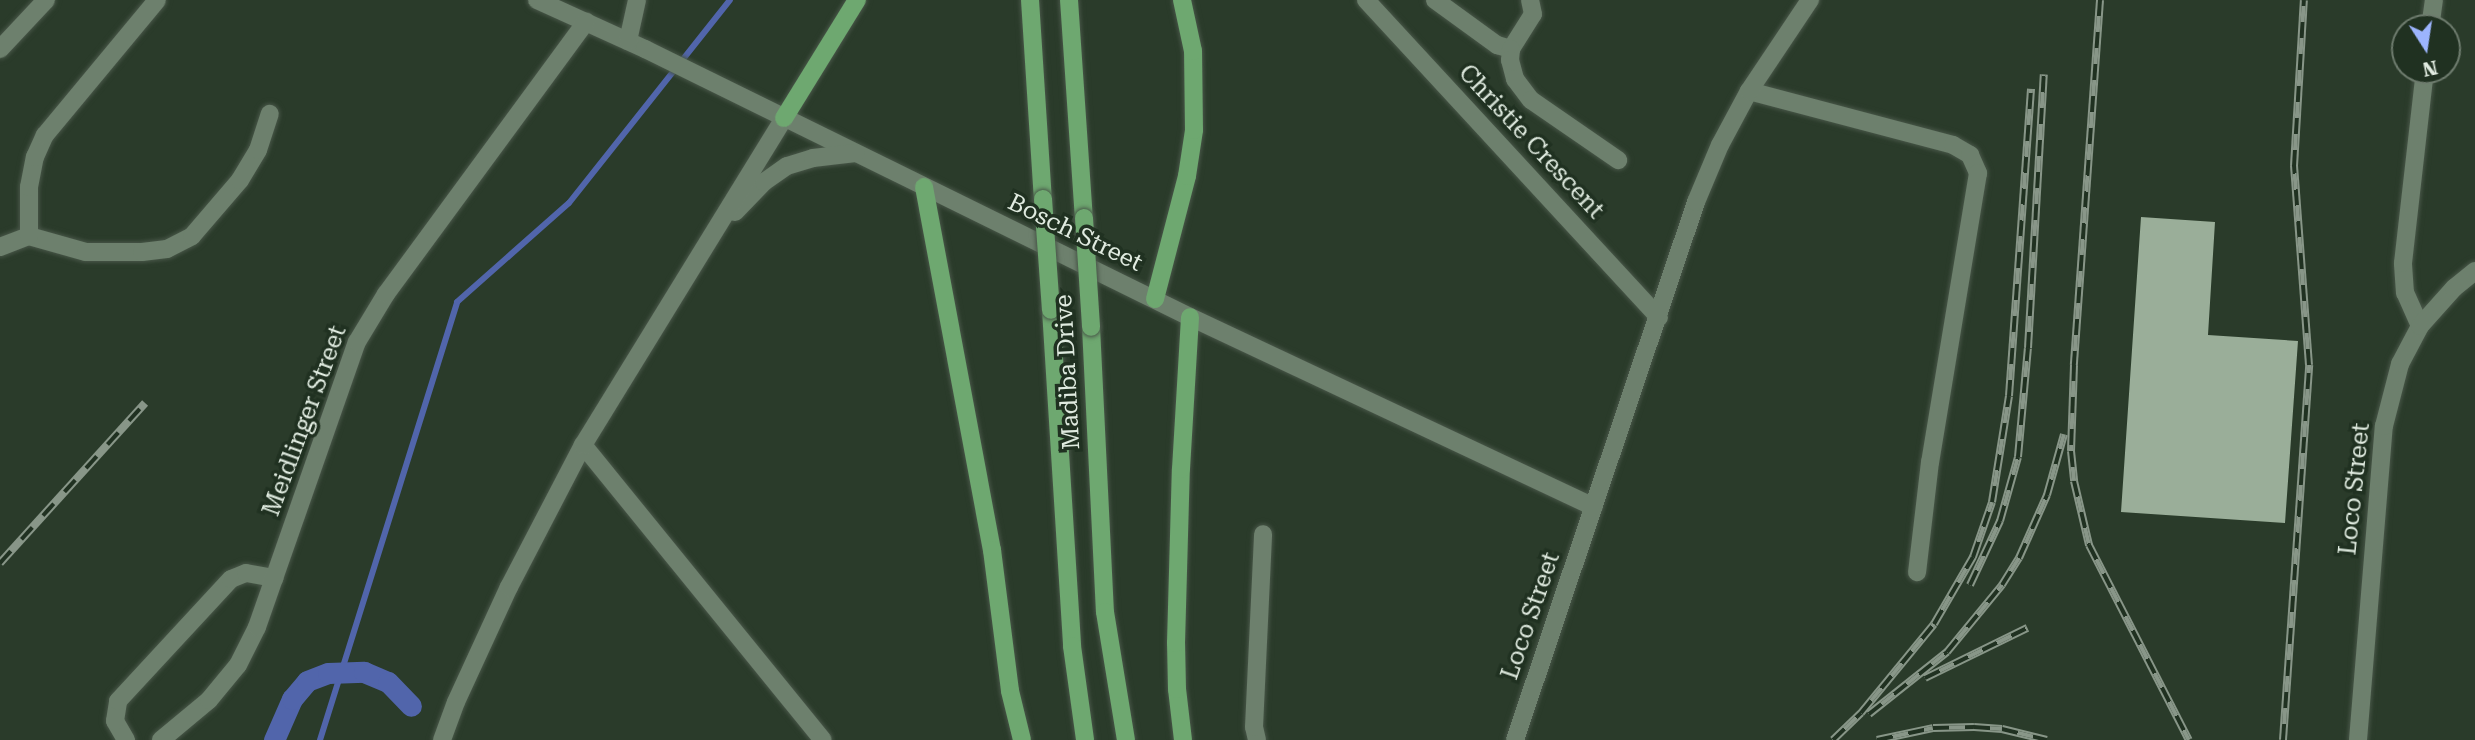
<!DOCTYPE html>
<style>
body{margin:0}
#map{position:relative;width:2475px;height:740px;overflow:hidden;background:#2a3b2a;font-family:"Roboto Serif",serif}
div>[style]{position:absolute}
.stream>*{height:6px;margin:-3px;padding:0 3px;transform-origin:3px;border-radius:3px;background:#5165ab}
.canal>*{height:21px;margin:-10.5px;padding:0 10.5px;transform-origin:10.5px;border-radius:10.5px;background:#5165ab}
.building>*{inset:0;background:#9aae99}
.roads{filter:drop-shadow(0 0 2px #485648) drop-shadow(0 0 2px #485648)}
.minor>*{height:18px;margin:-9px;padding:0 9px;transform-origin:9px;border-radius:9px;background:#6d806d}
.major>*{height:18px;margin:-9px;padding:0 9px;transform-origin:9px;border-radius:9px;background:#6ea870}
.rail>*{height:8px;margin-top:-4px;transform-origin:0;background:repeating-linear-gradient(90deg,#203121 0 16px,#889688 0 32px);box-sizing:border-box;border-block:2px solid #889688}
.bridges{filter:drop-shadow(0 0 2px #485648) drop-shadow(0 0 2px #485648)}
.major-bridge>*{height:18px;margin:-9px;padding:0 9px;transform-origin:9px;border-radius:9px;background:#6ea870}
span{translate:-50% -50%;white-space:nowrap;text-align:center;line-height:1.15;-webkit-text-stroke:7px #203121;paint-order:stroke}
.street-label{font-size:24px;color:#e0ebe0}
.north{position:absolute;left:2391px;top:14px;width:70px;height:70px;box-sizing:border-box;background:#203121;border:2px solid #6d7b6d;border-radius:50%;rotate:168deg;font-size:19px;font-weight:700;line-height:28px;text-align:center;color:#e0ebe0}
.north::after{content:'';display:block;margin:auto;width:24px;height:32px;background:#9cb4fd;clip-path:polygon(50% 0,100% 100%,50% 72%,0 100%)}
</style>
<div id="map">
<div class="stream">
<div style="left:320px;top:740px;width:459px;rotate:-72.6deg"></div>
<div style="left:457px;top:302px;width:149px;rotate:-41.5deg"></div>
<div style="left:569px;top:203px;width:259px;rotate:-51.6deg"></div>
</div>
<div class="canal">
<div style="left:274px;top:740px;width:45px;rotate:-66.3deg"></div>
<div style="left:292px;top:699px;width:23px;rotate:-50deg"></div>
<div style="left:307px;top:681px;width:22px;rotate:-21deg"></div>
<div style="left:328px;top:673px;width:36px;rotate:-2deg"></div>
<div style="left:364px;top:672px;width:26px;rotate:23deg"></div>
<div style="left:388px;top:682px;width:33px;rotate:46deg"></div>
</div>
<div class="building">
<div style="clip-path:polygon(2141px 217px,2215px 222px,2208px 335px,2298px 341px,2285px 523px,2121px 512px)"></div>
</div>
<div class="roads">
<div class="minor">
<div style="left:537px;top:0;width:119px;rotate:24.4deg"></div>
<div style="left:645px;top:49px;width:607px;rotate:26.19deg"></div>
<div style="left:1190px;top:317px;width:446px;rotate:25.2deg"></div>
<div style="left:1366px;top:0;width:432px;rotate:47.3deg"></div>
<div style="left:1435px;top:0;width:77px;rotate:36deg"></div>
<div style="left:1497px;top:45px;width:15px;rotate:16deg"></div>
<div style="left:1511px;top:49px;width:41px;rotate:-57.8deg"></div>
<div style="left:1533px;top:14px;width:14px;rotate:-102deg"></div>
<div style="left:2430px;top:28px;width:28px;rotate:-82deg"></div>
<div style="left:628px;top:41px;width:42px;rotate:-77.6deg"></div>
<div style="left:0;top:49px;width:67px;rotate:-46.8deg"></div>
<div style="left:1511px;top:49px;width:11px;rotate:95deg"></div>
<div style="left:1510px;top:60px;width:20px;rotate:75deg"></div>
<div style="left:1515px;top:79px;width:26px;rotate:53deg"></div>
<div style="left:1531px;top:100px;width:106px;rotate:34.6deg"></div>
<div style="left:1749px;top:91px;width:211px;rotate:14.8deg"></div>
<div style="left:1953px;top:145px;width:20px;rotate:30deg"></div>
<div style="left:1970px;top:155px;width:20px;rotate:66deg"></div>
<div style="left:1978px;top:173px;width:293px;rotate:99.4deg"></div>
<div style="left:1930px;top:462px;width:111px;rotate:96.7deg"></div>
<div style="left:735px;top:212px;width:42px;rotate:-46deg"></div>
<div style="left:764px;top:182px;width:28px;rotate:-35deg"></div>
<div style="left:787px;top:166px;width:27px;rotate:-17deg"></div>
<div style="left:813px;top:158px;width:43px;rotate:-6.6deg"></div>
<div style="left:29px;top:236px;width:59px;rotate:15.7deg"></div>
<div style="left:86px;top:252px;width:56px"></div>
<div style="left:142px;top:252px;width:25px;rotate:-7deg"></div>
<div style="left:167px;top:249px;width:28px;rotate:-27deg"></div>
<div style="left:192px;top:236px;width:74px;rotate:-49.4deg"></div>
<div style="left:240px;top:180px;width:35px;rotate:-59deg"></div>
<div style="left:258px;top:150px;width:38px;rotate:-72deg"></div>
<div style="left:0;top:247px;width:31px;rotate:-21deg"></div>
<div style="left:29px;top:236px;width:49px;rotate:-90deg"></div>
<div style="left:29px;top:187px;width:31px;rotate:-79deg"></div>
<div style="left:35px;top:157px;width:24px;rotate:-66deg"></div>
<div style="left:45px;top:135px;width:175px;rotate:-50.3deg"></div>
<div style="left:2420px;top:326px;width:36px;rotate:-114deg"></div>
<div style="left:2405px;top:293px;width:30px;rotate:-94deg"></div>
<div style="left:2403px;top:263px;width:194px;rotate:-83.5deg"></div>
<div style="left:583px;top:445px;width:380px;rotate:50.9deg"></div>
<div style="left:126px;top:740px;width:22px;rotate:-120deg"></div>
<div style="left:115px;top:721px;width:20px;rotate:-81deg"></div>
<div style="left:118px;top:701px;width:166px;rotate:-47.2deg"></div>
<div style="left:231px;top:579px;width:16px;rotate:-22deg"></div>
<div style="left:246px;top:573px;width:29px;rotate:10deg"></div>
<div style="left:161px;top:740px;width:62px;rotate:-39.8deg"></div>
<div style="left:209px;top:700px;width:45px;rotate:-50.4deg"></div>
<div style="left:238px;top:665px;width:42px;rotate:-63.4deg"></div>
<div style="left:257px;top:627px;width:302px;rotate:-70.7deg"></div>
<div style="left:357px;top:342px;width:56px;rotate:-58.9deg"></div>
<div style="left:386px;top:294px;width:338px;rotate:-53.7deg"></div>
<div style="left:442px;top:740px;width:40px;rotate:-69.8deg"></div>
<div style="left:456px;top:702px;width:127px;rotate:-65.3deg"></div>
<div style="left:509px;top:587px;width:160px;rotate:-62.5deg"></div>
<div style="left:583px;top:445px;width:384px;rotate:-58.4deg"></div>
<div style="left:1257px;top:740px;width:13px;rotate:-103deg"></div>
<div style="left:1254px;top:727px;width:193px;rotate:-87.3deg"></div>
<div style="left:1515px;top:740px;width:568px;rotate:-71.41deg"></div>
<div style="left:1696px;top:202px;width:62px;rotate:-67.2deg"></div>
<div style="left:1720px;top:145px;width:61px;rotate:-61.8deg"></div>
<div style="left:1749px;top:91px;width:110px;rotate:-56.2deg"></div>
<div style="left:2358px;top:740px;width:315px;rotate:-85.3deg"></div>
<div style="left:2384px;top:426px;width:64px;rotate:-75.5deg"></div>
<div style="left:2400px;top:364px;width:43px;rotate:-62.2deg"></div>
<div style="left:2420px;top:326px;width:51px;rotate:-48.2deg"></div>
<div style="left:2454px;top:288px;width:27px;rotate:-39deg"></div>
</div>
<div class="major">
<div style="left:1030px;top:0;width:199px;rotate:86.3deg"></div>
<div style="left:1069px;top:0;width:219px;rotate:86.1deg"></div>
<div style="left:784px;top:118px;width:139px;rotate:-58.3deg"></div>
<div style="left:924px;top:187px;width:369px;rotate:79.4deg"></div>
<div style="left:992px;top:550px;width:142px;rotate:82.7deg"></div>
<div style="left:1010px;top:691px;width:50px;rotate:76.2deg"></div>
<div style="left:1155px;top:299px;width:127px;rotate:-75.4deg"></div>
<div style="left:1187px;top:176px;width:47px;rotate:-81.3deg"></div>
<div style="left:1194px;top:130px;width:79px;rotate:-90.7deg"></div>
<div style="left:1193px;top:51px;width:52px;rotate:-102.2deg"></div>
<div style="left:1051px;top:310px;width:337px;rotate:86.4deg"></div>
<div style="left:1072px;top:646px;width:95px;rotate:82.1deg"></div>
<div style="left:1091px;top:327px;width:285px;rotate:87.2deg"></div>
<div style="left:1105px;top:612px;width:130px;rotate:80.7deg"></div>
<div style="left:1183px;top:740px;width:51px;rotate:-96.7deg"></div>
<div style="left:1177px;top:689px;width:46px;rotate:-91.2deg"></div>
<div style="left:1176px;top:643px;width:174px;rotate:-88.4deg"></div>
<div style="left:1181px;top:469px;width:152px;rotate:-86.6deg"></div>
</div>
</div>
<div class="rail">
<div style="left:2100px;top:0;width:366px;rotate:94.1deg"></div>
<div style="left:2074px;top:365px;width:86px;rotate:92deg"></div>
<div style="left:2071px;top:451px;width:30px;rotate:84deg"></div>
<div style="left:2074px;top:481px;width:66px;rotate:76.8deg"></div>
<div style="left:2089px;top:545px;width:219px;rotate:62.9deg"></div>
<div style="left:0;top:563px;width:216px;rotate:-47.8deg"></div>
<div style="left:1970px;top:585px;width:71px;rotate:-64.9deg"></div>
<div style="left:2000px;top:521px;width:66px;rotate:-74.3deg"></div>
<div style="left:2018px;top:457px;width:109px;rotate:-84.8deg"></div>
<div style="left:2028px;top:348px;width:274px;rotate:-86.7deg"></div>
<div style="left:1925px;top:678px;width:114px;rotate:-26.1deg"></div>
<div style="left:1869px;top:714px;width:100px;rotate:-38.5deg"></div>
<div style="left:1947px;top:652px;width:87px;rotate:-50.6deg"></div>
<div style="left:2002px;top:585px;width:32px;rotate:-58deg"></div>
<div style="left:2019px;top:558px;width:69px;rotate:-66deg"></div>
<div style="left:2047px;top:495px;width:63px;rotate:-74.4deg"></div>
<div style="left:1833px;top:740px;width:39px;rotate:-44deg"></div>
<div style="left:1861px;top:713px;width:115px;rotate:-50.6deg"></div>
<div style="left:1934px;top:624px;width:78px;rotate:-59.8deg"></div>
<div style="left:1973px;top:557px;width:58px;rotate:-70.9deg"></div>
<div style="left:1992px;top:502px;width:107px;rotate:-80.9deg"></div>
<div style="left:2009px;top:396px;width:308px;rotate:-85.9deg"></div>
<div style="left:1877px;top:740px;width:57px;rotate:-12.1deg"></div>
<div style="left:1933px;top:728px;width:41px;rotate:-1.4deg"></div>
<div style="left:1974px;top:727px;width:28px;rotate:4deg"></div>
<div style="left:2002px;top:729px;width:46px;rotate:13.7deg"></div>
<div style="left:2283px;top:740px;width:376px;rotate:-86deg"></div>
<div style="left:2309px;top:365px;width:200px;rotate:-94.3deg"></div>
<div style="left:2294px;top:166px;width:166px;rotate:-86.6deg"></div>
</div>
<div class="bridges">
<div class="major-bridge">
<div style="left:1043px;top:199px;width:111px;rotate:85.9deg"></div>
<div style="left:1084px;top:218px;width:109px;rotate:86.3deg"></div>
</div>
</div>
<div class="street-label">
<span style="left:1531px;top:142px;rotate:47deg">Christie Crescent</span>
<span style="left:1075px;top:233px;rotate:26deg">Bosch Street</span>
<span style="left:1068px;top:372px;rotate:-93deg">Madiba Drive</span>
<span style="left:305px;top:421px;rotate:-70deg">Meidlinger Street</span>
<span style="left:2355px;top:489px;rotate:-84deg">Loco Street</span>
<span style="left:1531px;top:616px;rotate:-71deg">Loco Street</span>
</div>
<div class="north">N</div>
</div>
